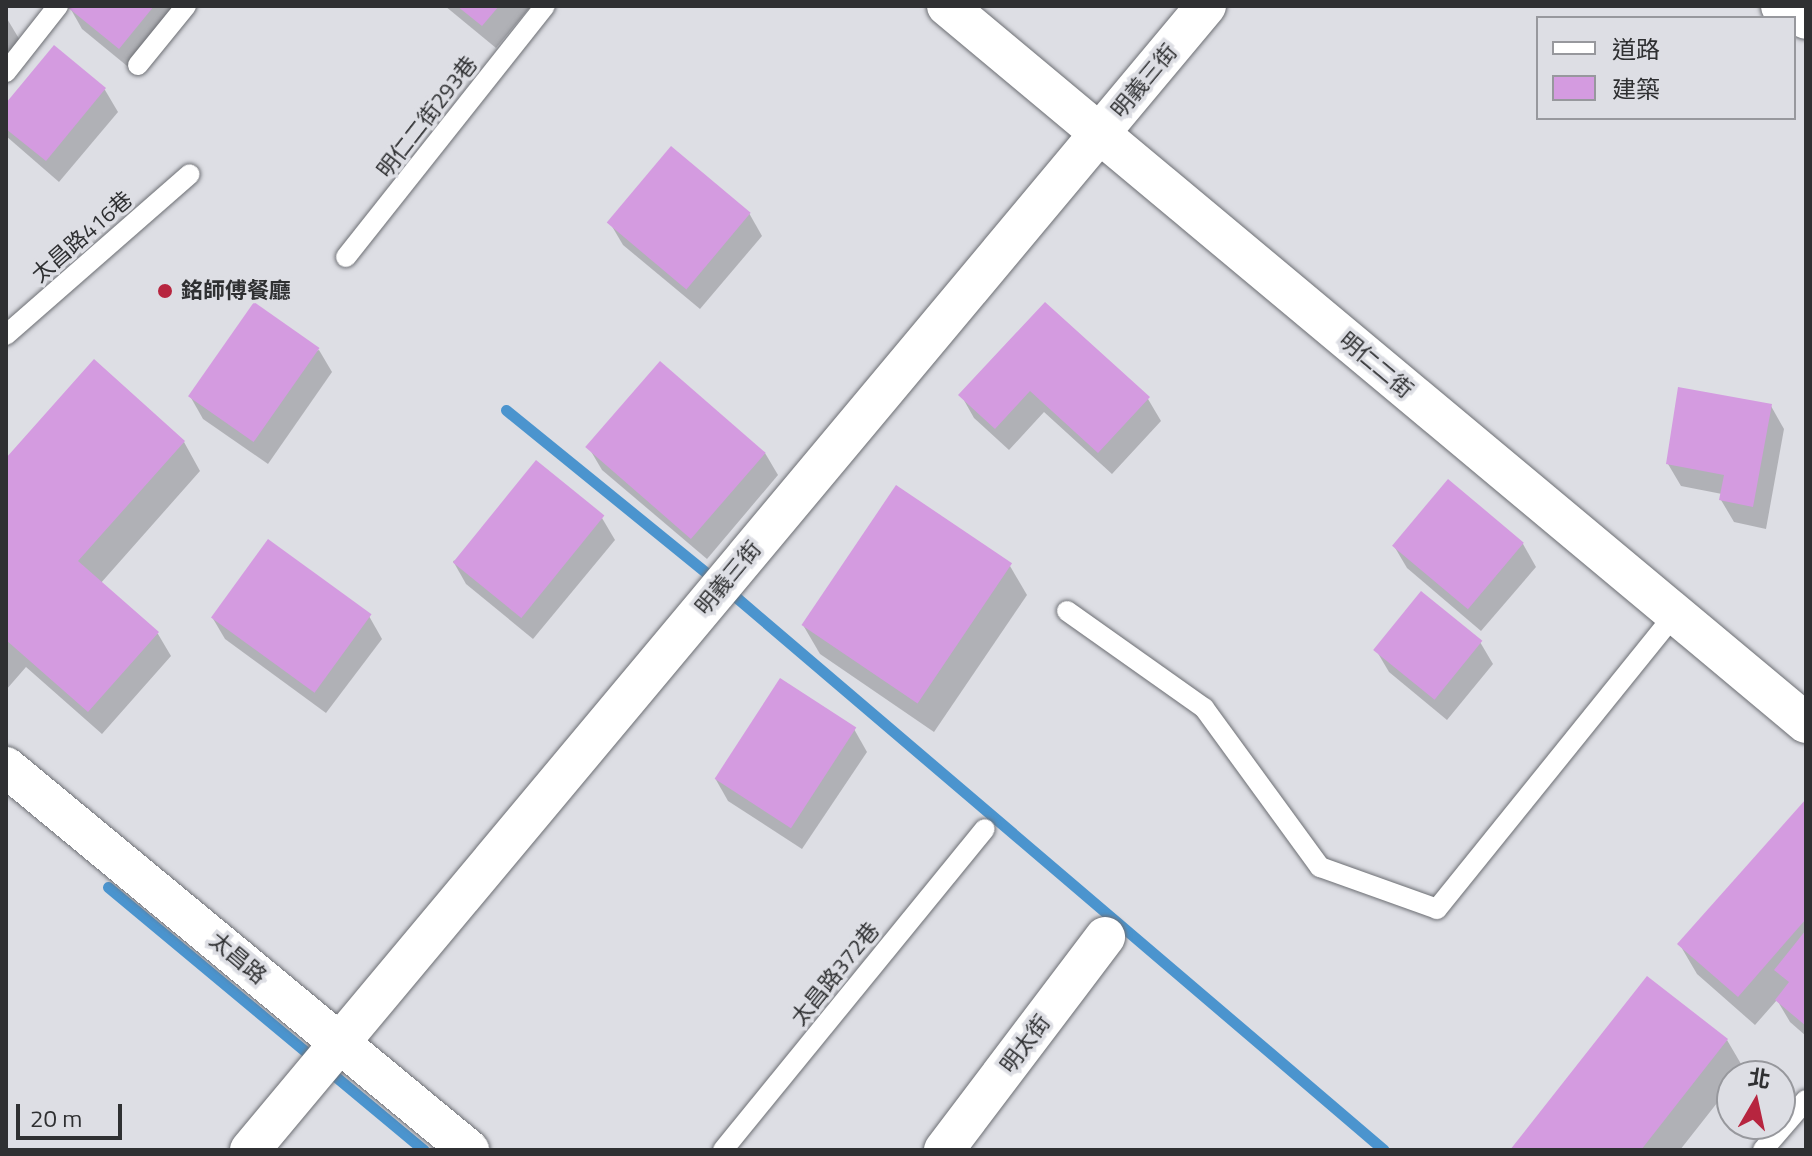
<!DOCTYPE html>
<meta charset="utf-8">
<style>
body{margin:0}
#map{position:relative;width:1812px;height:1156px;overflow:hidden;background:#dddee4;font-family:"Titillium Web","Noto Sans TC",sans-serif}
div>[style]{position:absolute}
.shadow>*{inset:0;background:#0003}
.stream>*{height:11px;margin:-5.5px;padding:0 5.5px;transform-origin:5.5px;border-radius:5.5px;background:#4b94ce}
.building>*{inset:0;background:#d49be0;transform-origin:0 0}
.roads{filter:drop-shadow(0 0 2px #6c6e73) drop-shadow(0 0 2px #6c6e73)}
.service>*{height:20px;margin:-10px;padding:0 10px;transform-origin:10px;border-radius:10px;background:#fff}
.minor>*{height:40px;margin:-20px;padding:0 20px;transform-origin:20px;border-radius:20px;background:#fff}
.dots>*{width:22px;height:22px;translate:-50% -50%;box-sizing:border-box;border:4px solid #dddee4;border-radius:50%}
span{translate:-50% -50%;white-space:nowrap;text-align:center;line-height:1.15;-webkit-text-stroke:7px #dddee4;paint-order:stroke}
.street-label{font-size:22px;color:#2f3032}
.poi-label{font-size:22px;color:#2f3032;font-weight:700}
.left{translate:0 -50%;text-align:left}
.frame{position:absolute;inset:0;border:8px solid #2f3032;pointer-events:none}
.legend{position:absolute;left:1536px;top:16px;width:260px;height:104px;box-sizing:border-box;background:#dddee4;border:2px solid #97989d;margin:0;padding:10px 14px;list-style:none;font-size:24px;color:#2f3032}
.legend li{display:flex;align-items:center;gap:16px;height:40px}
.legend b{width:40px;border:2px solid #97989d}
.north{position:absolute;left:1716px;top:1060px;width:80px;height:80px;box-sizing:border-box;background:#dddee4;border:2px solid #97989d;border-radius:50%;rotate:9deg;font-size:22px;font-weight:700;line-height:32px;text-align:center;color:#2f3032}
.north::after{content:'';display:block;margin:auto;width:28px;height:36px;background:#b7253f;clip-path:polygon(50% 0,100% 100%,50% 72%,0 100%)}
.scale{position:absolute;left:16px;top:1104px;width:106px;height:36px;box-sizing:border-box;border:4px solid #2f3032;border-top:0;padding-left:10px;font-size:24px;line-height:28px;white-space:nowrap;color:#2f3032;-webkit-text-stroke:6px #dddee4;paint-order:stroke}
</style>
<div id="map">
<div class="shadow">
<div style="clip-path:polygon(69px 6px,186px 6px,132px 70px,82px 29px)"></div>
<div style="clip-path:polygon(445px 6px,531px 6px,496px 48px)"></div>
<div style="clip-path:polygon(6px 17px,21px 42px,6px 60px)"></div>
<div style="clip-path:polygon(54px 48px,105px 90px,118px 112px,59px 182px,6px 136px,6px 106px)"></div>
<div style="clip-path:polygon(749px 213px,762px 236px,700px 309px,623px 245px,610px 223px)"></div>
<div style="clip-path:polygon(1045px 304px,1148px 399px,1161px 421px,1112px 474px,1044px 412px,1009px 450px,974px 418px,961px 395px)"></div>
<div style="clip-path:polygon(319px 350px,332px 372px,268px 464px,203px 419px,190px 396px)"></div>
<div style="clip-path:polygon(1771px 406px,1784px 429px,1766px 529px,1734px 522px,1721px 500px,1722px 494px,1681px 486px,1668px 464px)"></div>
<div style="clip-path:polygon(184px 442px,200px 471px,100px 584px,158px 634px,171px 656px,102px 734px,26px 667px,6px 690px,6px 461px)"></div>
<div style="clip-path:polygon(589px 448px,765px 453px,778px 475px,707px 559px,602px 470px)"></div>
<div style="clip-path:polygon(602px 518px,615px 540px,533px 639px,466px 584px,453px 561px)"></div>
<div style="clip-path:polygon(1523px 544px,1536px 567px,1481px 631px,1407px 568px,1394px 546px)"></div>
<div style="clip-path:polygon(1010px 566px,1027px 595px,934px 732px,820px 654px,803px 625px)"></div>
<div style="clip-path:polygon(369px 616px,382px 639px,326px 713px,225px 639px,212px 617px)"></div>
<div style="clip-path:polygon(1480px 642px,1493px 664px,1447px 720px,1389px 672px,1376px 650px)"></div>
<div style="clip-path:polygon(854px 729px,867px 752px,802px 849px,728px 801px,715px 778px)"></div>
<div style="clip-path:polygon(1806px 802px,1806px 1036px,1790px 1022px,1777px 1000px,1755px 1025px,1697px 974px,1680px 945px)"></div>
<div style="clip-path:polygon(1727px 1040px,1744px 1069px,1738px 1076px,1732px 1076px,1732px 1084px,1680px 1150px,1512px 1150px)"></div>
</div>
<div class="stream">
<div style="left:506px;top:410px;width:298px;rotate:39.1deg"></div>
<div style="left:737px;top:598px;width:850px;rotate:40.47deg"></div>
<div style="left:108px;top:887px;width:411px;rotate:39.8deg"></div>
</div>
<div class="building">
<div style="clip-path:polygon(66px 6px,154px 6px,119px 49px)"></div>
<div style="clip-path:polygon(457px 6px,499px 6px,482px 26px)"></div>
<div style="clip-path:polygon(54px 45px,106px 88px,46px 161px,6px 129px,6px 103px)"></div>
<div style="left:671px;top:146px;width:104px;height:100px;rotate:40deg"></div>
<div style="left:254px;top:302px;width:80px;height:115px;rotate:35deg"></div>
<div style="clip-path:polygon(1045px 302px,1150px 397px,1098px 453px,1030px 391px,995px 429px,958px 395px)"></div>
<div style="clip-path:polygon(94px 359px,185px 441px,78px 561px,159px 632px,88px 712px,6px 640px,6px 458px)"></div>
<div style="left:660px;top:361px;width:140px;height:114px;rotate:41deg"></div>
<div style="clip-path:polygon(1678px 387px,1772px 404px,1753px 507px,1719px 500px,1724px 475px,1666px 464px)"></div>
<div style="left:536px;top:460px;width:88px;height:132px;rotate:39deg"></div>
<div style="left:1448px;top:479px;width:99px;height:87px;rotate:40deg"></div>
<div style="left:896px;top:485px;width:140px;height:169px;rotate:34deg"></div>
<div style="left:268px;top:539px;width:128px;height:97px;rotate:36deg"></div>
<div style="left:1421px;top:591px;width:79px;height:76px;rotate:39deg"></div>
<div style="left:780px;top:678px;width:91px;height:120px;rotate:33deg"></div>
<div style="clip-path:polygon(1806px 799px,1806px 919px,1738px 997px,1677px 944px)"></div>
<div style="clip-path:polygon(1806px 930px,1806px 1026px,1775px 1000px,1789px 982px,1774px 970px)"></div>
<div style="clip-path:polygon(1647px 976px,1728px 1039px,1641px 1150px,1510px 1150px)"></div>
</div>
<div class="roads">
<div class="service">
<div style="left:138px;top:65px;width:76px;rotate:-50.9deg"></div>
<div style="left:6px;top:72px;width:84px;rotate:-51.8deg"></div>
<div style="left:346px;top:257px;width:320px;rotate:-51.6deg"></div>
<div style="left:6px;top:335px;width:244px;rotate:-41.2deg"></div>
<div style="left:1067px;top:611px;width:168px;rotate:35.3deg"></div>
<div style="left:1204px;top:708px;width:197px;rotate:53.9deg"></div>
<div style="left:1320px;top:867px;width:124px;rotate:19.7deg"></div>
<div style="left:1437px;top:909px;width:378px;rotate:-51.1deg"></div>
<div style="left:723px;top:1150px;width:414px;rotate:-50.8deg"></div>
<div style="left:1763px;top:1150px;width:66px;rotate:-49.3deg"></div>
</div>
<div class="minor">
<div style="left:947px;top:6px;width:1119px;rotate:39.85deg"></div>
<div style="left:1781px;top:6px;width:28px;rotate:27deg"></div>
<div style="left:6px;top:767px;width:601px;rotate:39.6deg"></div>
<div style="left:250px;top:1150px;width:1491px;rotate:-50.12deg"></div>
<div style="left:944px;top:1150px;width:267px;rotate:-52.9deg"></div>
</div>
</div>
<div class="dots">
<div style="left:165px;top:291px;background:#b7253f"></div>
</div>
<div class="street-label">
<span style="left:1144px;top:81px;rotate:-50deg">明義三街</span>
<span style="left:427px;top:117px;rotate:-52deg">明仁二街293巷</span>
<span style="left:82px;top:237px;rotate:-41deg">太昌路416巷</span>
<span style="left:1376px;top:365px;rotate:40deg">明仁二街</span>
<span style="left:728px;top:578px;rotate:-50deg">明義三街</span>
<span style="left:238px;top:958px;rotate:40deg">太昌路</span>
<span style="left:835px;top:974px;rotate:-51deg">太昌路372巷</span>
<span style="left:1025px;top:1044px;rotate:-53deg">明太街</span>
</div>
<div class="poi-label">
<span class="left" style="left:181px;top:291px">銘師傅餐廳</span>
</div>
<div class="frame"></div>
<ul class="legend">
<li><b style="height:10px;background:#fff"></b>道路</li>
<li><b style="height:22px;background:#d49be0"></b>建築</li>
</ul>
<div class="north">北</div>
<div class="scale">20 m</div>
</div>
